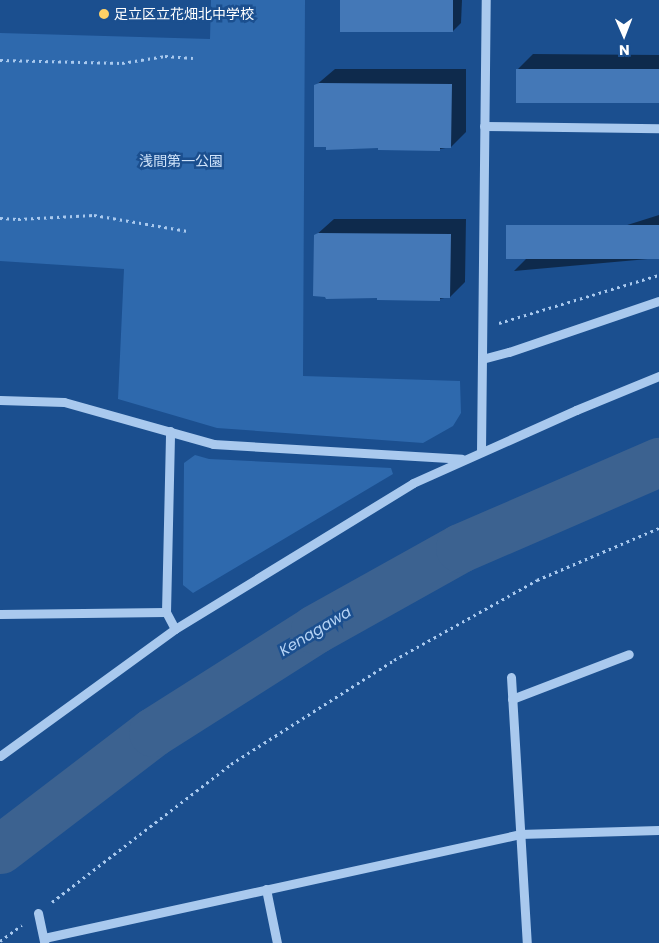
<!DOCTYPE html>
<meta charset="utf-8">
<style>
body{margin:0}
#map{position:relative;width:659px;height:943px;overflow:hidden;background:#1b4f8f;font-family:Poppins,"Noto Sans JP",sans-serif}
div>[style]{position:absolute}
.green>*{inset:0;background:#2e69ad}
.shadow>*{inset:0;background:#0007}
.river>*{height:49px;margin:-24.5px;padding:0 24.5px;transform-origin:24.5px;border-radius:24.5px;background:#3c6290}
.building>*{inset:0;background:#4478b7;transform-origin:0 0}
.path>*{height:3px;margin-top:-1.5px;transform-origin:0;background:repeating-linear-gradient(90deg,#a9c9ee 0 2.5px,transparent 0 6.5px)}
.minor>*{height:9px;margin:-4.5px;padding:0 4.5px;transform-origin:4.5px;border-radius:4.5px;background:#a9c9ee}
.dots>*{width:14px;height:14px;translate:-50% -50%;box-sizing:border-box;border:2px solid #1b4f8f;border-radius:50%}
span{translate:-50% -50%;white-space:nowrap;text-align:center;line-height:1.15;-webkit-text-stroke:5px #1b4f8f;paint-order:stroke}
.poi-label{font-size:14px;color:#fff}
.left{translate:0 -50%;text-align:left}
.park-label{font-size:14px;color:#cfe3fa}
.water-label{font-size:15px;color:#b5d3f5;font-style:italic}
.north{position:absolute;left:599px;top:10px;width:50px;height:50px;-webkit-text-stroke:4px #1b4f8f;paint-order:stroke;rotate:179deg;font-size:14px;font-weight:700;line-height:20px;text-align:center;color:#fff}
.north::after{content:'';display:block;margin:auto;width:18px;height:22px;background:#fff;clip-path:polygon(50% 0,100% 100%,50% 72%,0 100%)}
</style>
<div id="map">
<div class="green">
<div style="clip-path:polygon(211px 0,305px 0,303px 376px,460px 381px,461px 413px,453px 426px,423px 443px,217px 428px,118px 399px,124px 269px,0 261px,0 33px,210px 39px)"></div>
<div style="clip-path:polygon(195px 455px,209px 459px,391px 468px,393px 474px,193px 593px,183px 585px,184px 463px)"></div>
</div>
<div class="shadow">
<div style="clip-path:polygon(342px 0,462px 0,461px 23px,452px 32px)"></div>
<div style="clip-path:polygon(533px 54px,659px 55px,659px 103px,518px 69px)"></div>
<div style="clip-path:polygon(335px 69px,466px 69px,466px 132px,451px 147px,440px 149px,379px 146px,315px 86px)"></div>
<div style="clip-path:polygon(659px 215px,659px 258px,514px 271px,529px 256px)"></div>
<div style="clip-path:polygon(334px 219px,466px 219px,465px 282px,450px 297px,439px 299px,379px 296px,327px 298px,315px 236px)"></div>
</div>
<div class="river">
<div style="left:0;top:849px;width:193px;rotate:-37.4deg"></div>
<div style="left:153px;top:732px;width:192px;rotate:-32.4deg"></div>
<div style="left:315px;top:629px;width:166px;rotate:-29.2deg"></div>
<div style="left:460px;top:548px;width:217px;rotate:-23.4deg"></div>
</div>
<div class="building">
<div style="left:340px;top:0;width:113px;height:32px"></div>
<div style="left:516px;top:69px;width:143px;height:34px"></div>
<div style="clip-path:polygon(319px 83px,452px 84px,451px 148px,440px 148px,440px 151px,378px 150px,378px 148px,326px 150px,326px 147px,314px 147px,314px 85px)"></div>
<div style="left:659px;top:225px;width:34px;height:153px;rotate:90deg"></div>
<div style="clip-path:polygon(318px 233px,451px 234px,450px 298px,440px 298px,440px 301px,377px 300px,377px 298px,326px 299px,325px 297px,313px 296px,314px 235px)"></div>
</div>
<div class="path">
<div style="left:0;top:60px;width:122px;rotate:1.4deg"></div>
<div style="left:122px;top:63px;width:44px;rotate:-9.2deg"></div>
<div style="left:165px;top:56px;width:28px;rotate:4deg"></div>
<div style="left:0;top:218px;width:18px;rotate:3deg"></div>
<div style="left:18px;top:219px;width:76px;rotate:-3deg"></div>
<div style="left:94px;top:215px;width:95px;rotate:9.7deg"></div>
<div style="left:499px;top:323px;width:167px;rotate:-16.7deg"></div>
<div style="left:52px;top:902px;width:226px;rotate:-37.6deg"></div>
<div style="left:231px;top:764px;width:193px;rotate:-32.5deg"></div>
<div style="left:394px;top:660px;width:164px;rotate:-29.2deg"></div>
<div style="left:537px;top:580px;width:133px;rotate:-23.1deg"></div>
<div style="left:0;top:941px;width:27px;rotate:-36deg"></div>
</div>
<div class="minor">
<div style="left:484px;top:126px;width:175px;rotate:0.7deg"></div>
<div style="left:482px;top:359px;width:28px;rotate:-15deg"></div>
<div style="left:509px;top:352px;width:158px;rotate:-18.8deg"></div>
<div style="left:0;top:400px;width:64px;rotate:1.8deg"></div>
<div style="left:64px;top:402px;width:155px;rotate:15.7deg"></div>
<div style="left:213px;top:444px;width:249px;rotate:3.4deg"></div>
<div style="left:481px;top:452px;width:452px;rotate:-89.4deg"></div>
<div style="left:166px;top:612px;width:181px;rotate:-88.7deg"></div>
<div style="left:0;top:614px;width:166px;rotate:-0.7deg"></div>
<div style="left:166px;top:612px;width:19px;rotate:62deg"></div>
<div style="left:511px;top:677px;width:266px;rotate:86.6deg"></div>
<div style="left:512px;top:699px;width:125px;rotate:-21deg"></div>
<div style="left:0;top:756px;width:216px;rotate:-36deg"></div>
<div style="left:175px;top:629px;width:279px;rotate:-31.5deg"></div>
<div style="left:413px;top:483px;width:179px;rotate:-24.1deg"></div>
<div style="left:576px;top:410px;width:90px;rotate:-22.3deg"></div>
<div style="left:266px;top:889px;width:55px;rotate:78.5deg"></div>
<div style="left:38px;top:913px;width:30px;rotate:78deg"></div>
<div style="left:44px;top:938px;width:486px;rotate:-12.3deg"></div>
<div style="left:519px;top:834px;width:140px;rotate:-1.6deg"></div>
</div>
<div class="dots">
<div style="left:104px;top:14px;background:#ffd166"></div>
</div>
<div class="poi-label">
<span class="left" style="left:114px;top:14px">足立区立花畑北中学校</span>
</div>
<div class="park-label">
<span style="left:181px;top:161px">浅間第一公園</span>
</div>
<div class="water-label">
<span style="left:315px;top:631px;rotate:-31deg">Kenagawa</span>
</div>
<div class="north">N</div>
</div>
